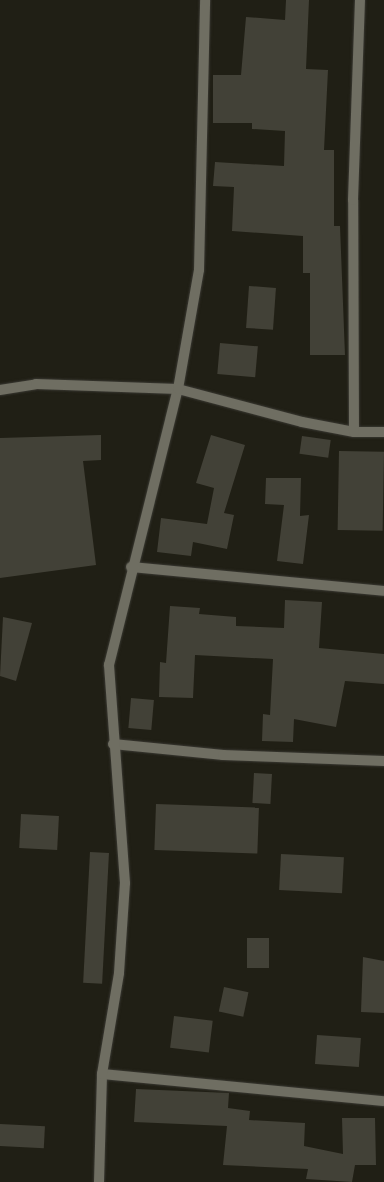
<!DOCTYPE html>
<style>
body{margin:0}
#map{position:relative;width:384px;height:1182px;overflow:hidden;background:#201f15;font-family:Merriweather,serif}
div>[style]{position:absolute}
.building>*{inset:0;background:#424137;transform-origin:0 0}
.roads{filter:drop-shadow(0 0 1px #3a3933) drop-shadow(0 0 1px #3a3933)}
.street>*{height:10px;margin:-5px;padding:0 5px;transform-origin:5px;border-radius:5px;background:#6f6e62}
span{translate:-50% -50%;white-space:nowrap;text-align:center;line-height:1.15;-webkit-text-stroke:3px #090905;paint-order:stroke}
</style>
<div id="map">
<div class="building">
<div style="clip-path:polygon(286px 0,309px 0,306px 69px,328px 70px,324px 150px,334px 150px,334px 226px,340px 226px,345px 355px,310px 355px,310px 273px,303px 273px,303px 236px,232px 231px,234px 187px,213px 186px,215px 162px,284px 166px,285px 131px,252px 129px,252px 123px,213px 123px,213px 75px,241px 75px,246px 17px,285px 20px)"></div>
<div style="left:249px;top:286px;width:27px;height:42px;rotate:4deg"></div>
<div style="left:220px;top:343px;width:38px;height:31px;rotate:5deg"></div>
<div style="clip-path:polygon(101px 435px,101px 460px,83px 461px,96px 565px,0 578px,0 438px)"></div>
<div style="clip-path:polygon(211px 435px,245px 445px,224px 513px,234px 515px,227px 549px,193px 542px,191px 556px,157px 552px,161px 518px,207px 524px,214px 488px,196px 483px)"></div>
<div style="left:302px;top:436px;width:29px;height:18px;rotate:8deg"></div>
<div style="left:339px;top:451px;width:45px;height:79px;rotate:1deg"></div>
<div style="clip-path:polygon(266px 478px,301px 478px,300px 516px,309px 515px,303px 564px,277px 561px,284px 505px,265px 504px)"></div>
<div style="clip-path:polygon(285px 600px,322px 602px,319px 648px,384px 654px,384px 684px,345px 681px,336px 727px,294px 719px,293px 742px,262px 741px,263px 714px,270px 715px,273px 659px,195px 655px,193px 698px,159px 697px,160px 662px,166px 663px,170px 606px,200px 608px,199px 614px,236px 617px,236px 626px,284px 628px)"></div>
<div style="clip-path:polygon(3px 617px,32px 623px,16px 681px,0 676px)"></div>
<div style="left:131px;top:698px;width:23px;height:30px;rotate:5deg"></div>
<div style="left:254px;top:773px;width:18px;height:30px;rotate:3deg"></div>
<div style="left:156px;top:804px;width:103px;height:46px;rotate:2deg"></div>
<div style="left:21px;top:814px;width:38px;height:34px;rotate:3deg"></div>
<div style="left:90px;top:852px;width:19px;height:131px;rotate:3deg"></div>
<div style="left:281px;top:854px;width:63px;height:36px;rotate:3deg"></div>
<div style="left:247px;top:938px;width:22px;height:30px"></div>
<div style="clip-path:polygon(363px 957px,384px 961px,384px 1013px,361px 1012px)"></div>
<div style="left:224px;top:987px;width:25px;height:25px;rotate:12deg"></div>
<div style="left:174px;top:1016px;width:39px;height:32px;rotate:7deg"></div>
<div style="left:317px;top:1035px;width:44px;height:29px;rotate:4deg"></div>
<div style="clip-path:polygon(136px 1089px,229px 1093px,228px 1108px,250px 1111px,249px 1120px,305px 1123px,304px 1146px,343px 1154px,342px 1118px,375px 1118px,376px 1165px,355px 1165px,352px 1182px,306px 1179px,308px 1169px,223px 1165px,227px 1126px,134px 1122px)"></div>
<div style="left:0;top:1124px;width:45px;height:22px;rotate:3deg"></div>
</div>
<div class="roads">
<div class="street">
<div style="left:0;top:390px;width:36px;rotate:-9deg"></div>
<div style="left:36px;top:384px;width:142px;rotate:2deg"></div>
<div style="left:178px;top:389px;width:128px;rotate:14.9deg"></div>
<div style="left:302px;top:422px;width:53px;rotate:10.9deg"></div>
<div style="left:354px;top:432px;width:30px"></div>
<div style="left:354px;top:432px;width:232px;rotate:-90.2deg"></div>
<div style="left:353px;top:200px;width:200px;rotate:-88deg"></div>
<div style="left:131px;top:567px;width:254px;rotate:5.4deg"></div>
<div style="left:113px;top:744px;width:111px;rotate:5.7deg"></div>
<div style="left:223px;top:755px;width:161px;rotate:2.1deg"></div>
<div style="left:102px;top:1074px;width:283px;rotate:5.5deg"></div>
<div style="left:99px;top:1182px;width:108px;rotate:-88.4deg"></div>
<div style="left:102px;top:1074px;width:102px;rotate:-80.4deg"></div>
<div style="left:119px;top:973px;width:90px;rotate:-86.2deg"></div>
<div style="left:125px;top:883px;width:219px;rotate:-94.2deg"></div>
<div style="left:109px;top:665px;width:284px;rotate:-76deg"></div>
<div style="left:178px;top:389px;width:121px;rotate:-80deg"></div>
<div style="left:199px;top:270px;width:270px;rotate:-88.7deg"></div>
</div>
</div>
</div>
